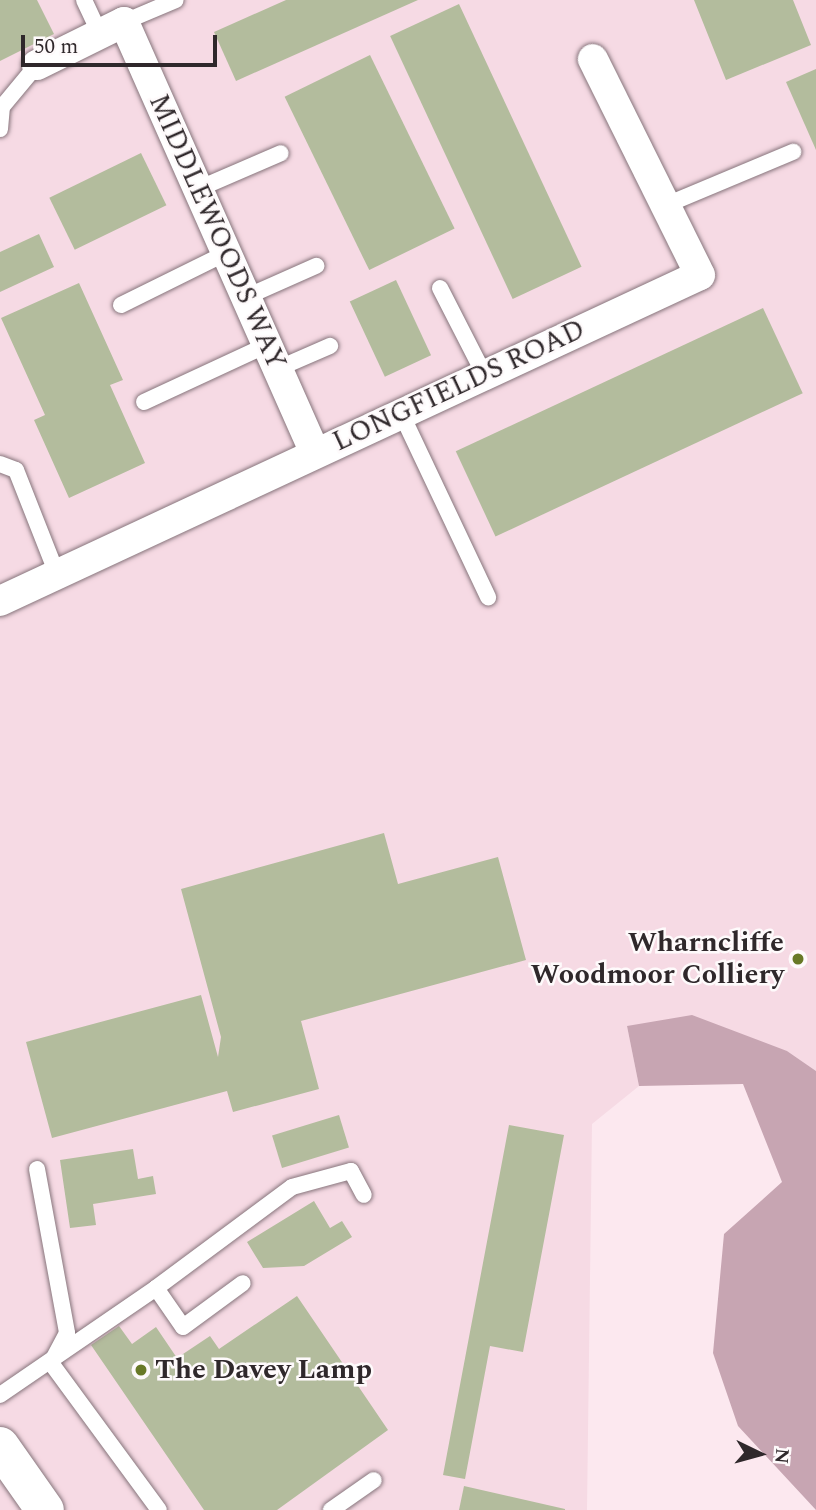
<!DOCTYPE html>
<style>
body{margin:0}
#map{position:relative;width:816px;height:1510px;overflow:hidden;background:#fce8ef;font-family:Spectral,serif}
div>[style]{position:absolute}
.built>*{inset:0;background:#f6dae4}
.forest>*{inset:0;background:#c7a5b2}
.building>*{inset:0;background:#b3bc9d;transform-origin:0 0}
.roads{filter:drop-shadow(0 0 2px #87757c) drop-shadow(0 0 2px #87757c)}
.lane>*{height:16px;margin:-8px;padding:0 8px;transform-origin:8px;border-radius:8px;background:#fff}
.street>*{height:30px;margin:-15px;padding:0 15px;transform-origin:15px;border-radius:15px;background:#fff}
.secondary>*{height:38px;margin:-19px;padding:0 19px;transform-origin:19px;border-radius:19px;background:#fff}
.dots>*{width:19px;height:19px;translate:-50% -50%;box-sizing:border-box;border:4px solid #fefafb;border-radius:50%}
span{translate:-50% -50%;white-space:nowrap;text-align:center;line-height:1.15;-webkit-text-stroke:5px #fefafb;paint-order:stroke}
.street-label{font-size:28px;color:#2f282b}
.poi-label{font-size:28px;color:#2f282b;font-weight:700}
.right{translate:-100% -50%;text-align:right}
.left{translate:0 -50%;text-align:left}
.north{position:absolute;left:725px;top:1419px;width:70px;height:70px;-webkit-text-stroke:5px #fefafb;paint-order:stroke;rotate:95deg;font-size:19px;font-weight:700;line-height:28px;text-align:center;color:#2f282b}
.north::after{content:'';display:block;margin:auto;width:24px;height:32px;background:#2f282b;clip-path:polygon(50% 0,100% 100%,50% 72%,0 100%)}
.scale{position:absolute;left:21px;top:35px;width:196px;height:32px;box-sizing:border-box;border:4px solid #2f282b;border-top:0;padding-left:9px;font-size:21px;line-height:24px;white-space:nowrap;color:#2f282b;-webkit-text-stroke:5px #fefafb;paint-order:stroke}
</style>
<div id="map">
<div class="built">
<div style="clip-path:polygon(0 0,816px 0,816px 1071px,787px 1051px,627px 1026px,639px 1086px,592px 1124px,587px 1510px,0 1510px)"></div>
</div>
<div class="forest">
<div style="clip-path:polygon(692px 1015px,787px 1051px,816px 1071px,816px 1510px,738px 1426px,713px 1353px,724px 1234px,782px 1182px,743px 1084px,639px 1086px,627px 1026px)"></div>
</div>
<div class="building">
<div style="clip-path:polygon(0 0,37px 0,54px 34px,0 61px)"></div>
<div style="clip-path:polygon(286px 0,418px 0,236px 81px,214px 32px)"></div>
<div style="clip-path:polygon(694px 0,793px 0,811px 45px,726px 80px)"></div>
<div style="left:459px;top:4px;width:290px;height:76px;rotate:65deg"></div>
<div style="left:370px;top:55px;width:193px;height:95px;rotate:64deg"></div>
<div style="clip-path:polygon(816px 69px,816px 150px,786px 82px)"></div>
<div style="left:141px;top:153px;width:58px;height:102px;rotate:64deg"></div>
<div style="clip-path:polygon(39px 234px,54px 267px,0 292px,0 252px)"></div>
<div style="left:396px;top:280px;width:83px;height:51px;rotate:65deg"></div>
<div style="clip-path:polygon(79px 283px,123px 380px,110px 385px,145px 463px,69px 498px,34px 420px,45px 415px,1px 318px)"></div>
<div style="left:763px;top:308px;width:94px;height:339px;rotate:65deg"></div>
<div style="clip-path:polygon(384px 833px,398px 884px,498px 857px,526px 960px,301px 1021px,319px 1089px,233px 1112px,227px 1091px,52px 1138px,26px 1042px,201px 995px,218px 1057px,221px 1037px,181px 889px)"></div>
<div style="left:339px;top:1115px;width:34px;height:70px;rotate:73deg"></div>
<div style="clip-path:polygon(509px 1125px,564px 1135px,523px 1352px,490px 1346px,465px 1479px,443px 1475px)"></div>
<div style="clip-path:polygon(133px 1149px,138px 1179px,153px 1176px,156px 1194px,93px 1204px,96px 1225px,70px 1228px,60px 1160px)"></div>
<div style="clip-path:polygon(314px 1201px,330px 1228px,342px 1221px,352px 1237px,304px 1266px,263px 1268px,247px 1242px)"></div>
<div style="clip-path:polygon(297px 1296px,388px 1430px,277px 1510px,204px 1510px,91px 1345px,119px 1326px,132px 1344px,156px 1327px,177px 1358px,210px 1336px,219px 1349px)"></div>
<div style="clip-path:polygon(464px 1486px,565px 1509px,565px 1510px,459px 1510px)"></div>
</div>
<div class="roads">
<div class="lane">
<div style="left:84px;top:0;width:38px;rotate:65deg"></div>
<div style="left:124px;top:22px;width:56px;rotate:-22.9deg"></div>
<div style="left:0;top:129px;width:22px;rotate:-85deg"></div>
<div style="left:2px;top:107px;width:55px;rotate:-50.2deg"></div>
<div style="left:198px;top:189px;width:90px;rotate:-23.4deg"></div>
<div style="left:666px;top:205px;width:138px;rotate:-22.7deg"></div>
<div style="left:440px;top:288px;width:97px;rotate:62.9deg"></div>
<div style="left:246px;top:297px;width:77px;rotate:-23.9deg"></div>
<div style="left:121px;top:305px;width:117px;rotate:-26.3deg"></div>
<div style="left:277px;top:369px;width:58px;rotate:-23.5deg"></div>
<div style="left:144px;top:402px;width:136px;rotate:-24.9deg"></div>
<div style="left:401px;top:413px;width:204px;rotate:64.7deg"></div>
<div style="left:0;top:464px;width:17px;rotate:21deg"></div>
<div style="left:16px;top:470px;width:112px;rotate:68.5deg"></div>
<div style="left:37px;top:1169px;width:167px;rotate:79.6deg"></div>
<div style="left:67px;top:1333px;width:34px;rotate:118deg"></div>
<div style="left:51px;top:1363px;width:182px;rotate:53.7deg"></div>
<div style="left:156px;top:1288px;width:169px;rotate:-36.6deg"></div>
<div style="left:292px;top:1187px;width:61px;rotate:-15.2deg"></div>
<div style="left:351px;top:1171px;width:27px;rotate:62deg"></div>
<div style="left:0;top:1395px;width:189px;rotate:-34.4deg"></div>
<div style="left:156px;top:1288px;width:47px;rotate:55.3deg"></div>
<div style="left:183px;top:1327px;width:74px;rotate:-36.3deg"></div>
<div style="left:331px;top:1510px;width:52px;rotate:-34.9deg"></div>
</div>
<div class="street">
<div style="left:37px;top:65px;width:97px;rotate:-26.3deg"></div>
<div style="left:124px;top:22px;width:471px;rotate:66.1deg"></div>
<div style="left:0;top:601px;width:772px;rotate:-24.97deg"></div>
<div style="left:700px;top:275px;width:241px;rotate:-116.4deg"></div>
</div>
<div class="secondary">
<div style="left:0;top:1446px;width:78px;rotate:54.9deg"></div>
</div>
</div>
<div class="dots">
<div style="left:798px;top:959px;background:#687927"></div>
<div style="left:141px;top:1370px;background:#687927"></div>
</div>
<div class="street-label">
<span style="left:217px;top:232px;rotate:66deg">MIDDLEWOODS WAY</span>
<span style="left:459px;top:386px;rotate:-25deg">LONGFIELDS ROAD</span>
</div>
<div class="poi-label">
<span class="right" style="left:784px;top:959px">Wharncliffe<br>Woodmoor Colliery</span>
<span class="left" style="left:155px;top:1370px">The Davey Lamp</span>
</div>
<div class="north">N</div>
<div class="scale">50 m</div>
</div>
